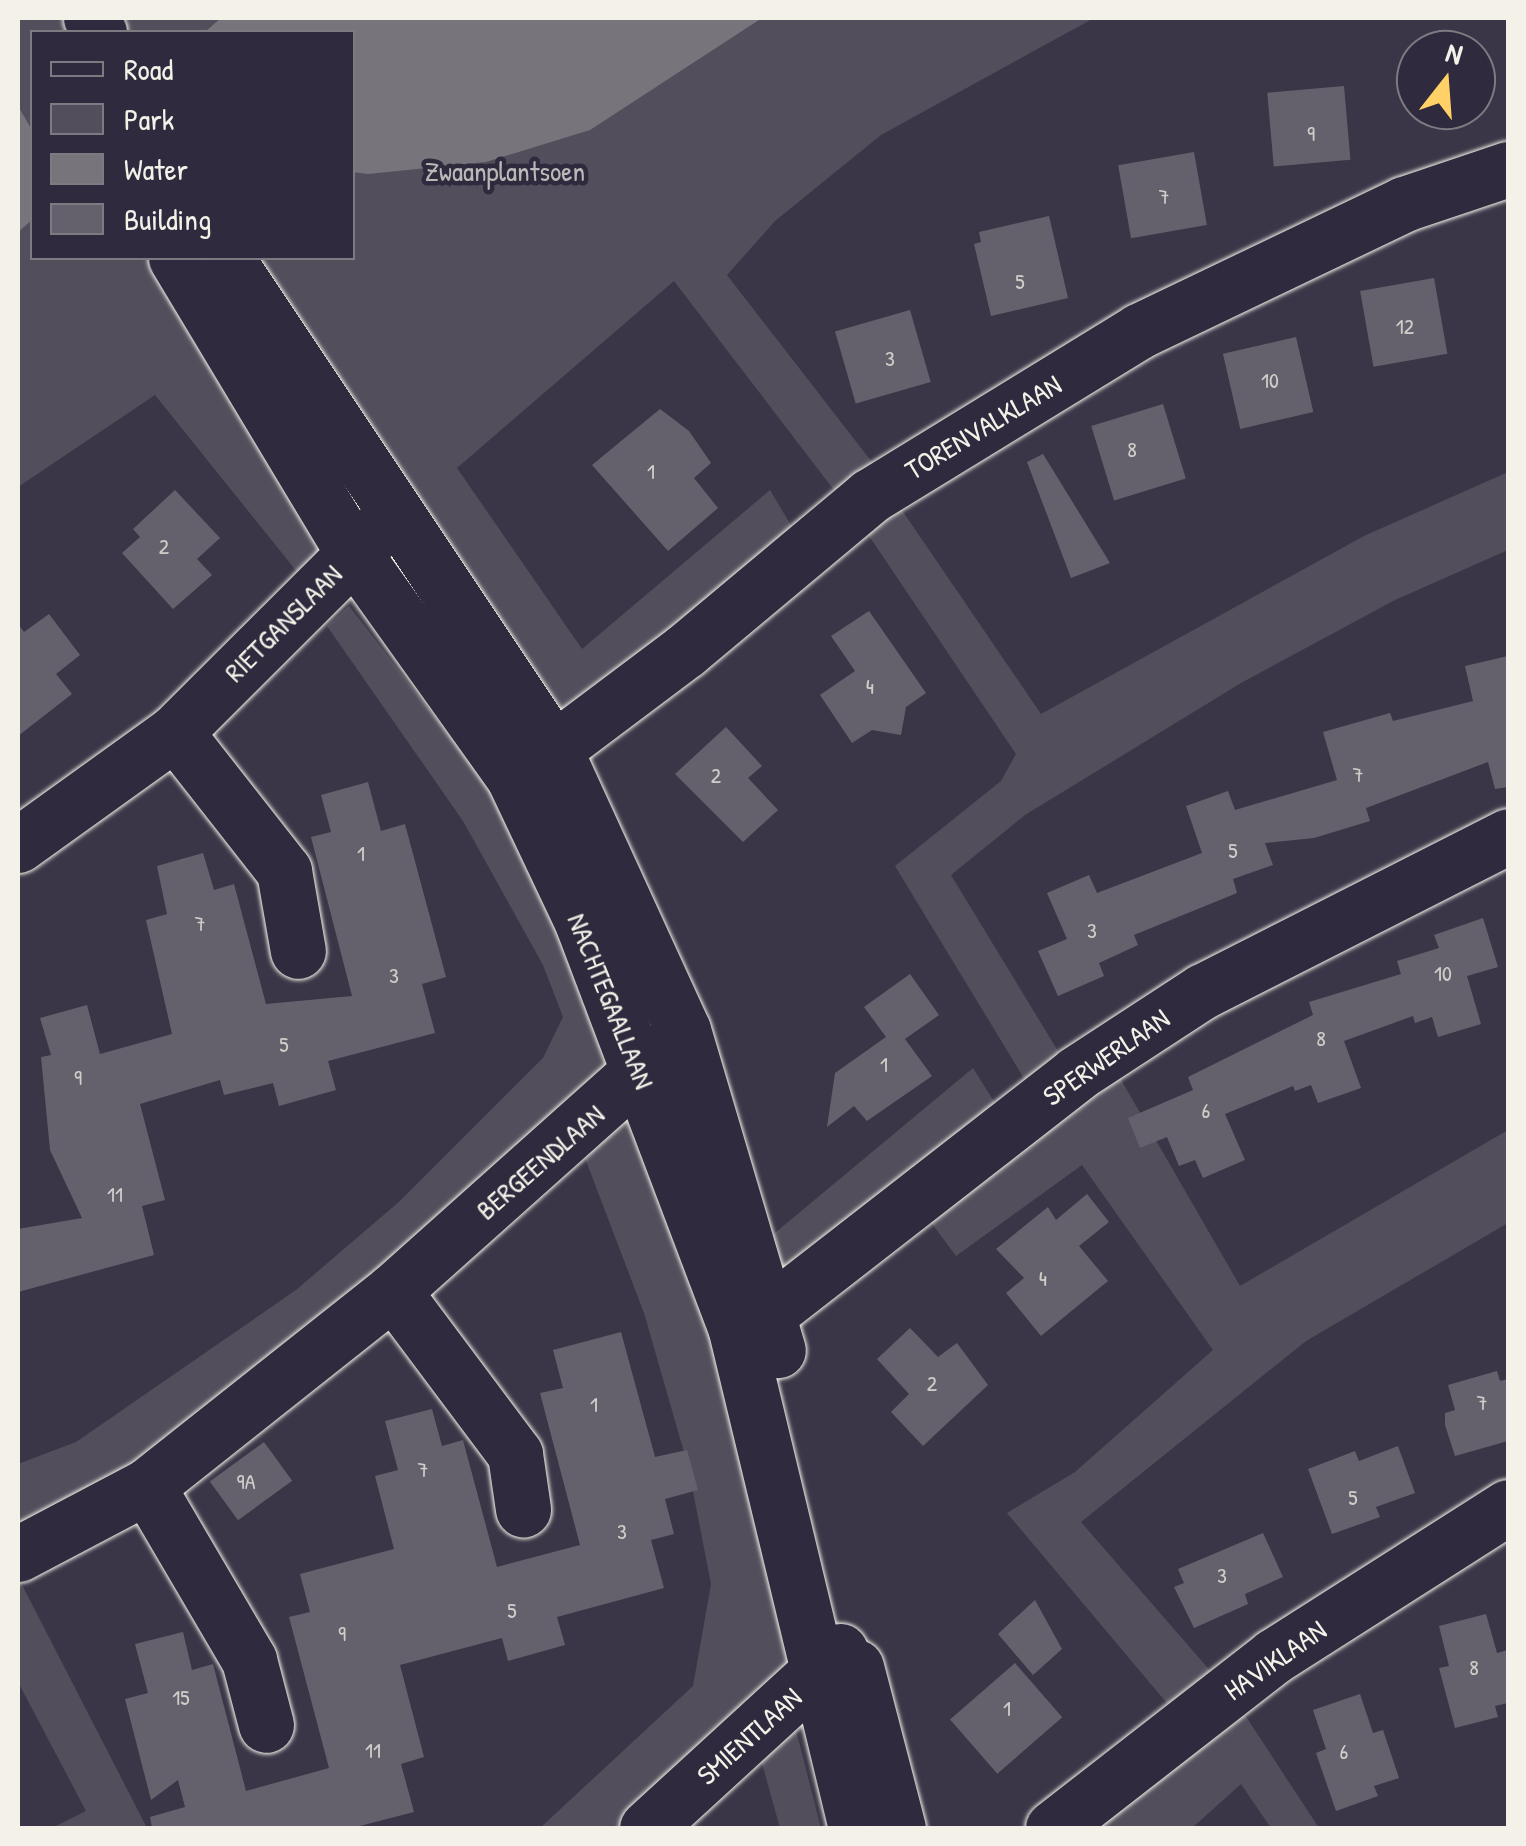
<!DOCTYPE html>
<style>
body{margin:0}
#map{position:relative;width:1526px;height:1846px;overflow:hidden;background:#3b3647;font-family:"Patrick Hand",sans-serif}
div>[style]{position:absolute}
.green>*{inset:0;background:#534e5c}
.water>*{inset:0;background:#78747b}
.building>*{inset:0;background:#65616c;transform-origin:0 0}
.roads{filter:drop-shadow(0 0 2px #f4f1e8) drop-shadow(0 0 2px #f4f1e8)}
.minor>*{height:55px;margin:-27.5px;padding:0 27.5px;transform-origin:27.5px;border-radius:27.5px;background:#2f2a3d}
span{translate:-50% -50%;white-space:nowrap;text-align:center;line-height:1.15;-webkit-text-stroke:9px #2f2a3d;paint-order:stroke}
.number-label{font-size:22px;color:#d0cdc9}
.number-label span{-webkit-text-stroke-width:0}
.park-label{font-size:28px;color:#bcb8b7}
.street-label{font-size:28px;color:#f4f1e8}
.frame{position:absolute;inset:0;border:20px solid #f4f1e8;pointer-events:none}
.legend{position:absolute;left:30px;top:30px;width:325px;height:230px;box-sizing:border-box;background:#2f2a3d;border:2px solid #7e7a81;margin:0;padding:12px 18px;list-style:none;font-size:30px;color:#f4f1e8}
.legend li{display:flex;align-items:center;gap:20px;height:50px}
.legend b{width:50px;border:2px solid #7e7a81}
.north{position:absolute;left:1396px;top:30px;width:100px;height:100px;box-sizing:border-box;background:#2f2a3d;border:2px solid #7e7a81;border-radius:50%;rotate:17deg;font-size:28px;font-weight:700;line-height:40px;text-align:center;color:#f4f1e8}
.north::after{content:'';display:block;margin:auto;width:35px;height:45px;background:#ffd166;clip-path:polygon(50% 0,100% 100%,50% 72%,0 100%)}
</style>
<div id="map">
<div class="green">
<div style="clip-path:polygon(evenodd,18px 18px,1094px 18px,881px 135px,775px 221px,727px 275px,875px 466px,837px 494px,674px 281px,457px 468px,582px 649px,770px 490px,792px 527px,554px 729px,359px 435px,327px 563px,306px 583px,155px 395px,18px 487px,18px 18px,32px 32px,352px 32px,352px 258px,32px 258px,32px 32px)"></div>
<div style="clip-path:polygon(1508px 472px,1508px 550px,1395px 600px,1241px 683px,1025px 815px,951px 875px,1061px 1056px,1028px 1085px,895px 866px,1001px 781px,1016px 754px,861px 524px,895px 500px,1041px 714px,1364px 536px)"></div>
<div style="clip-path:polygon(349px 606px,485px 782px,543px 881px,617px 1046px,607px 1070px,214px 1415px,18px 1535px,18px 1464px,76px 1442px,296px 1290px,400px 1201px,543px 1058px,563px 1017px,543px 965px,463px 821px,327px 626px)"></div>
<div style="clip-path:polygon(973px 1068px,1000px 1111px,780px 1276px,770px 1237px)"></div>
<div style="clip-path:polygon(1120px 1078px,1240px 1286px,1508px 1130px,1508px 1223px,1306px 1341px,1081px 1522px,1213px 1674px,1171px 1708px,1007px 1513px,1075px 1472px,1213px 1350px,1082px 1165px,956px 1256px,927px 1217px,988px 1162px)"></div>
<div style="clip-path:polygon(616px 1114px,640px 1133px,719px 1353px,798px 1638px,782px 1676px,624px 1828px,540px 1828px,693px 1686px,711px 1584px,688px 1466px,644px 1313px,580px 1145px)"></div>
<div style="clip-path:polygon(18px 1577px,147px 1828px,52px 1828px,86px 1811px,18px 1682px)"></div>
<div style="clip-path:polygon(1241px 1709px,1319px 1828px,1271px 1828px,1241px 1784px,1192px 1828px,1090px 1828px)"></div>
<div style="clip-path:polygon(794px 1722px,821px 1828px,780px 1828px,760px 1756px)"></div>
</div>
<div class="water">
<div style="clip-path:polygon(221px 18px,762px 18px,590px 130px,486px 162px,368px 174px,353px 172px,352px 32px,205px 32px)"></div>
<div style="clip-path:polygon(18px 106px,32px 130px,32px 220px,18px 232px)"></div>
</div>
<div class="building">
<div style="left:1344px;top:86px;width:74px;height:77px;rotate:85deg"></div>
<div style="left:1194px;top:152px;width:74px;height:77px;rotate:80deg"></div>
<div style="clip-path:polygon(1049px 216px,1068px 298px,991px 316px,974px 244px,981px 242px,979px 232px)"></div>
<div style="left:1434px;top:278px;width:77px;height:75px;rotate:80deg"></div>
<div style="left:910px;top:310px;width:75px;height:78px;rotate:74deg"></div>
<div style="left:1296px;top:337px;width:77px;height:75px;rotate:77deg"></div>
<div style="left:1163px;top:404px;width:78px;height:75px;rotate:73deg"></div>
<div style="clip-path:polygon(660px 409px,689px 431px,711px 463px,694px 478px,718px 508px,668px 551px,592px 465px)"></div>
<div style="clip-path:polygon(1043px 454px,1110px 563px,1071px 578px,1027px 462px)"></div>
<div style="clip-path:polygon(175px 490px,220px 538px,197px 559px,212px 575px,173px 609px,122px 553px,140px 537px,133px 529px)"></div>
<div style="clip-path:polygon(869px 611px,926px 693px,906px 707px,901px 735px,872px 730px,852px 743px,820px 695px,855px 671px,831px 636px)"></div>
<div style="clip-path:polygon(49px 614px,80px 655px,56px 674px,72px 694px,18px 736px,18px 624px,24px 632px)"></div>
<div style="clip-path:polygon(1508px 656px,1508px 787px,1495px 789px,1488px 762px,1366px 808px,1370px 821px,1314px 838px,1265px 843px,1273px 865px,1233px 879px,1237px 893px,1134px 935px,1138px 945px,1099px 963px,1104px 976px,1058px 996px,1038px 951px,1067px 939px,1047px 893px,1089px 875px,1097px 893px,1202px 853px,1186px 806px,1228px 791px,1235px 810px,1337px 780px,1323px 732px,1390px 713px,1393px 721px,1473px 701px,1465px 666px)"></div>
<div style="clip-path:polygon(726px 727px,762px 766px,748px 778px,778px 810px,743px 842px,675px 774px)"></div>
<div style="clip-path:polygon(368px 782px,381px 831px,405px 824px,446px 977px,422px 984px,435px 1033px,328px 1061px,336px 1090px,279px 1106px,273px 1083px,224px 1095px,220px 1080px,140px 1104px,165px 1200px,142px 1206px,154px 1255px,18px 1292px,18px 1229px,82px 1218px,50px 1150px,41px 1057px,51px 1055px,40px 1018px,87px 1005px,100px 1054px,172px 1034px,146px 920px,167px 914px,157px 866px,203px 853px,214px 890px,234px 884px,266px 1004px,352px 996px,311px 837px,331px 832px,321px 795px)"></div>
<div style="clip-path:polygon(1483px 918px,1498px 967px,1467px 976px,1481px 1024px,1438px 1037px,1432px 1017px,1415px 1023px,1413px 1016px,1344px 1041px,1361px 1088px,1318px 1103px,1311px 1085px,1295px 1091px,1293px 1086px,1225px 1114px,1245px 1160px,1203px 1178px,1195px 1160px,1179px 1166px,1167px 1137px,1140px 1148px,1128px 1118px,1193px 1090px,1188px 1077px,1313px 1015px,1309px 1002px,1401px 974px,1397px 961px,1439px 948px,1434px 935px)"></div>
<div style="clip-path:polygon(910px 974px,939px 1015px,905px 1039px,932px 1076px,867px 1121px,854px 1106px,827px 1127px,835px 1073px,886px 1037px,864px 1007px)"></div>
<div style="clip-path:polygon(1087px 1194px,1109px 1222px,1079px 1246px,1108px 1281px,1041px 1336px,1006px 1293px,1024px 1278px,996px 1249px,1048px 1207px,1056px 1220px)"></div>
<div style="clip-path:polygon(910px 1328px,938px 1357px,957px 1343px,988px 1385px,923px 1446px,891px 1412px,909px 1394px,877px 1359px)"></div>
<div style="clip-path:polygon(621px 1332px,655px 1457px,687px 1450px,698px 1490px,665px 1499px,674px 1534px,651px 1540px,664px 1588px,557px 1617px,565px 1645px,508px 1661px,502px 1638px,400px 1665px,424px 1757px,401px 1764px,414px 1812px,352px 1828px,152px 1828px,150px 1817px,185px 1807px,178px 1780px,151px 1800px,125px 1699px,148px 1693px,135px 1644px,183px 1632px,192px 1670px,213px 1664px,246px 1791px,329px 1768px,289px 1617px,310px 1612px,300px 1574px,394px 1549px,375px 1476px,398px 1470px,385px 1421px,432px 1409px,442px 1446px,463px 1440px,497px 1567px,580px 1545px,540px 1393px,563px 1388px,553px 1350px)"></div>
<div style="clip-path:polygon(1497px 1371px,1500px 1381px,1508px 1379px,1508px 1441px,1455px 1456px,1445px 1425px,1445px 1413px,1455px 1410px,1448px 1385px)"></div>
<div style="left:264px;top:1442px;width:48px;height:67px;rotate:54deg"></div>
<div style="clip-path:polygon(1398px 1446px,1415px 1493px,1376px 1507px,1380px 1517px,1332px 1534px,1308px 1469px,1355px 1451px,1359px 1461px)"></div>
<div style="clip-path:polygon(1263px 1533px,1283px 1577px,1245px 1594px,1248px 1604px,1194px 1628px,1174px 1587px,1184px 1583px,1178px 1569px)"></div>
<div style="clip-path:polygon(1035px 1600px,1062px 1649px,1033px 1675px,998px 1634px)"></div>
<div style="clip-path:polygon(1486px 1614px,1497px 1653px,1508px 1650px,1508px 1703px,1495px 1706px,1498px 1717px,1455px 1728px,1439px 1668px,1449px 1666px,1439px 1626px)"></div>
<div style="left:1015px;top:1663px;width:72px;height:86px;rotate:49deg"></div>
<div style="clip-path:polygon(1360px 1694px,1373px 1733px,1383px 1730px,1399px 1778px,1374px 1786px,1378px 1796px,1336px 1811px,1316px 1753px,1326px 1749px,1313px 1710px)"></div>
</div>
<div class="roads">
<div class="minor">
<div style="left:91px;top:18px;width:16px;rotate:60deg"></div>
<div style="left:176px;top:258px;width:343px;rotate:59deg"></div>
<div style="left:353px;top:552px;width:277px;rotate:54.5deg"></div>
<div style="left:514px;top:778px;width:159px;rotate:64.7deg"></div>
<div style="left:582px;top:922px;width:432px;rotate:69.3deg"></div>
<div style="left:735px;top:1326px;width:516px;rotate:76.45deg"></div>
<div style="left:226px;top:258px;width:595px;rotate:56.31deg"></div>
<div style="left:556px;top:753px;width:305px;rotate:65.4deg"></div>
<div style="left:683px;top:1030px;width:334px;rotate:73.5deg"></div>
<div style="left:175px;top:732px;width:177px;rotate:51.9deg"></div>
<div style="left:284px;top:871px;width:81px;rotate:80.1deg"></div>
<div style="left:525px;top:771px;width:201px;rotate:-36.9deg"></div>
<div style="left:686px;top:650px;width:240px;rotate:-39.9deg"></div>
<div style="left:870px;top:496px;width:316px;rotate:-31.5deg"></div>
<div style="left:1139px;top:331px;width:294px;rotate:-25.6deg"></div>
<div style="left:1404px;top:204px;width:110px;rotate:-18.6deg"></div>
<div style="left:18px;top:845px;width:193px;rotate:-35.7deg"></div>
<div style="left:175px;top:732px;width:288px;rotate:-44.9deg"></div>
<div style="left:393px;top:1291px;width:204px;rotate:53.2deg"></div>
<div style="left:515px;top:1454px;width:56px;rotate:81.7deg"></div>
<div style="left:738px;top:1325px;width:33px;rotate:-21deg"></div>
<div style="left:769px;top:1313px;width:390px;rotate:-37.9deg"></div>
<div style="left:1077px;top:1073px;width:150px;rotate:-33.1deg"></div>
<div style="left:1203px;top:991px;width:342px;rotate:-26.9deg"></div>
<div style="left:147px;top:1486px;width:202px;rotate:59.6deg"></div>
<div style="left:249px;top:1660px;width:67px;rotate:75.3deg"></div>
<div style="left:18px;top:1554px;width:146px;rotate:-27.8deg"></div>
<div style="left:147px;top:1486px;width:314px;rotate:-38.4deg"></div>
<div style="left:393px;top:1291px;width:362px;rotate:-41.8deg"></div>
<div style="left:856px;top:1667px;width:166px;rotate:75.4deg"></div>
<div style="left:647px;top:1828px;width:262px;rotate:-42.5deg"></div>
<div style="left:1053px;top:1828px;width:280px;rotate:-37.9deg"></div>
<div style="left:1274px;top:1656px;width:277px;rotate:-32.5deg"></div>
</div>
</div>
<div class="number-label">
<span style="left:1311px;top:134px">9</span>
<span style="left:1164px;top:197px">7</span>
<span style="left:1020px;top:282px">5</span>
<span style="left:1405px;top:327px">12</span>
<span style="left:890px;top:359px">3</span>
<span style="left:1270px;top:381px">10</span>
<span style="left:1132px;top:450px">8</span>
<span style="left:651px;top:472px">1</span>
<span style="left:164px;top:547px">2</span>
<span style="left:870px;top:687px">4</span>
<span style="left:1358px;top:775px">7</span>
<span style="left:716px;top:776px">2</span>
<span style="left:1233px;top:851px">5</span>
<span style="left:361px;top:854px">1</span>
<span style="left:200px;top:924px">7</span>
<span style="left:1092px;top:931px">3</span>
<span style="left:1443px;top:974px">10</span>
<span style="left:394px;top:976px">3</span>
<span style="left:1321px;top:1039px">8</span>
<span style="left:284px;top:1045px">5</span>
<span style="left:884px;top:1065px">1</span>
<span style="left:78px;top:1078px">9</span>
<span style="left:1206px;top:1111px">6</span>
<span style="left:115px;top:1195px">11</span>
<span style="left:1043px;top:1279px">4</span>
<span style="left:932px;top:1384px">2</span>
<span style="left:1482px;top:1403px">7</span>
<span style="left:594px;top:1405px">1</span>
<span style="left:423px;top:1470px">7</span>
<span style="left:246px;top:1482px">9A</span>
<span style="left:1353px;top:1498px">5</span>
<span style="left:622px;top:1532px">3</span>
<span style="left:1222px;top:1576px">3</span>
<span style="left:512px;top:1611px">5</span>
<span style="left:342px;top:1634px">9</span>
<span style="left:1474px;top:1668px">8</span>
<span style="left:181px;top:1698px">15</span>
<span style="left:1007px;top:1709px">1</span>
<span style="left:373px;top:1751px">11</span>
<span style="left:1344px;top:1752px">6</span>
</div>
<div class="park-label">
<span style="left:505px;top:171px">Zwaanplantsoen</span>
</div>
<div class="street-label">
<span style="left:983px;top:427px;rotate:-31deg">TORENVALKLAAN</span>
<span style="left:283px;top:623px;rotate:-45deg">RIETGANSLAAN</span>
<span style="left:611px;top:1001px;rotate:68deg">NACHTEGAALLAAN</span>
<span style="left:1106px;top:1057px;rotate:-35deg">SPERWERLAAN</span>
<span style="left:540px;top:1162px;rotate:-41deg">BERGEENDLAAN</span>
<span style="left:1275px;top:1660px;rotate:-35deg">HAVIKLAAN</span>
<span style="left:749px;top:1736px;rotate:-42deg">SMIENTLAAN</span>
</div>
<div class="frame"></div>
<ul class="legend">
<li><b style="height:12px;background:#2f2a3d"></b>Road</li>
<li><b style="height:28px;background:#534e5c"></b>Park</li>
<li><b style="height:28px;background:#78747b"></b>Water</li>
<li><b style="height:28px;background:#65616c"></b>Building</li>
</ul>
<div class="north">N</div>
</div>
